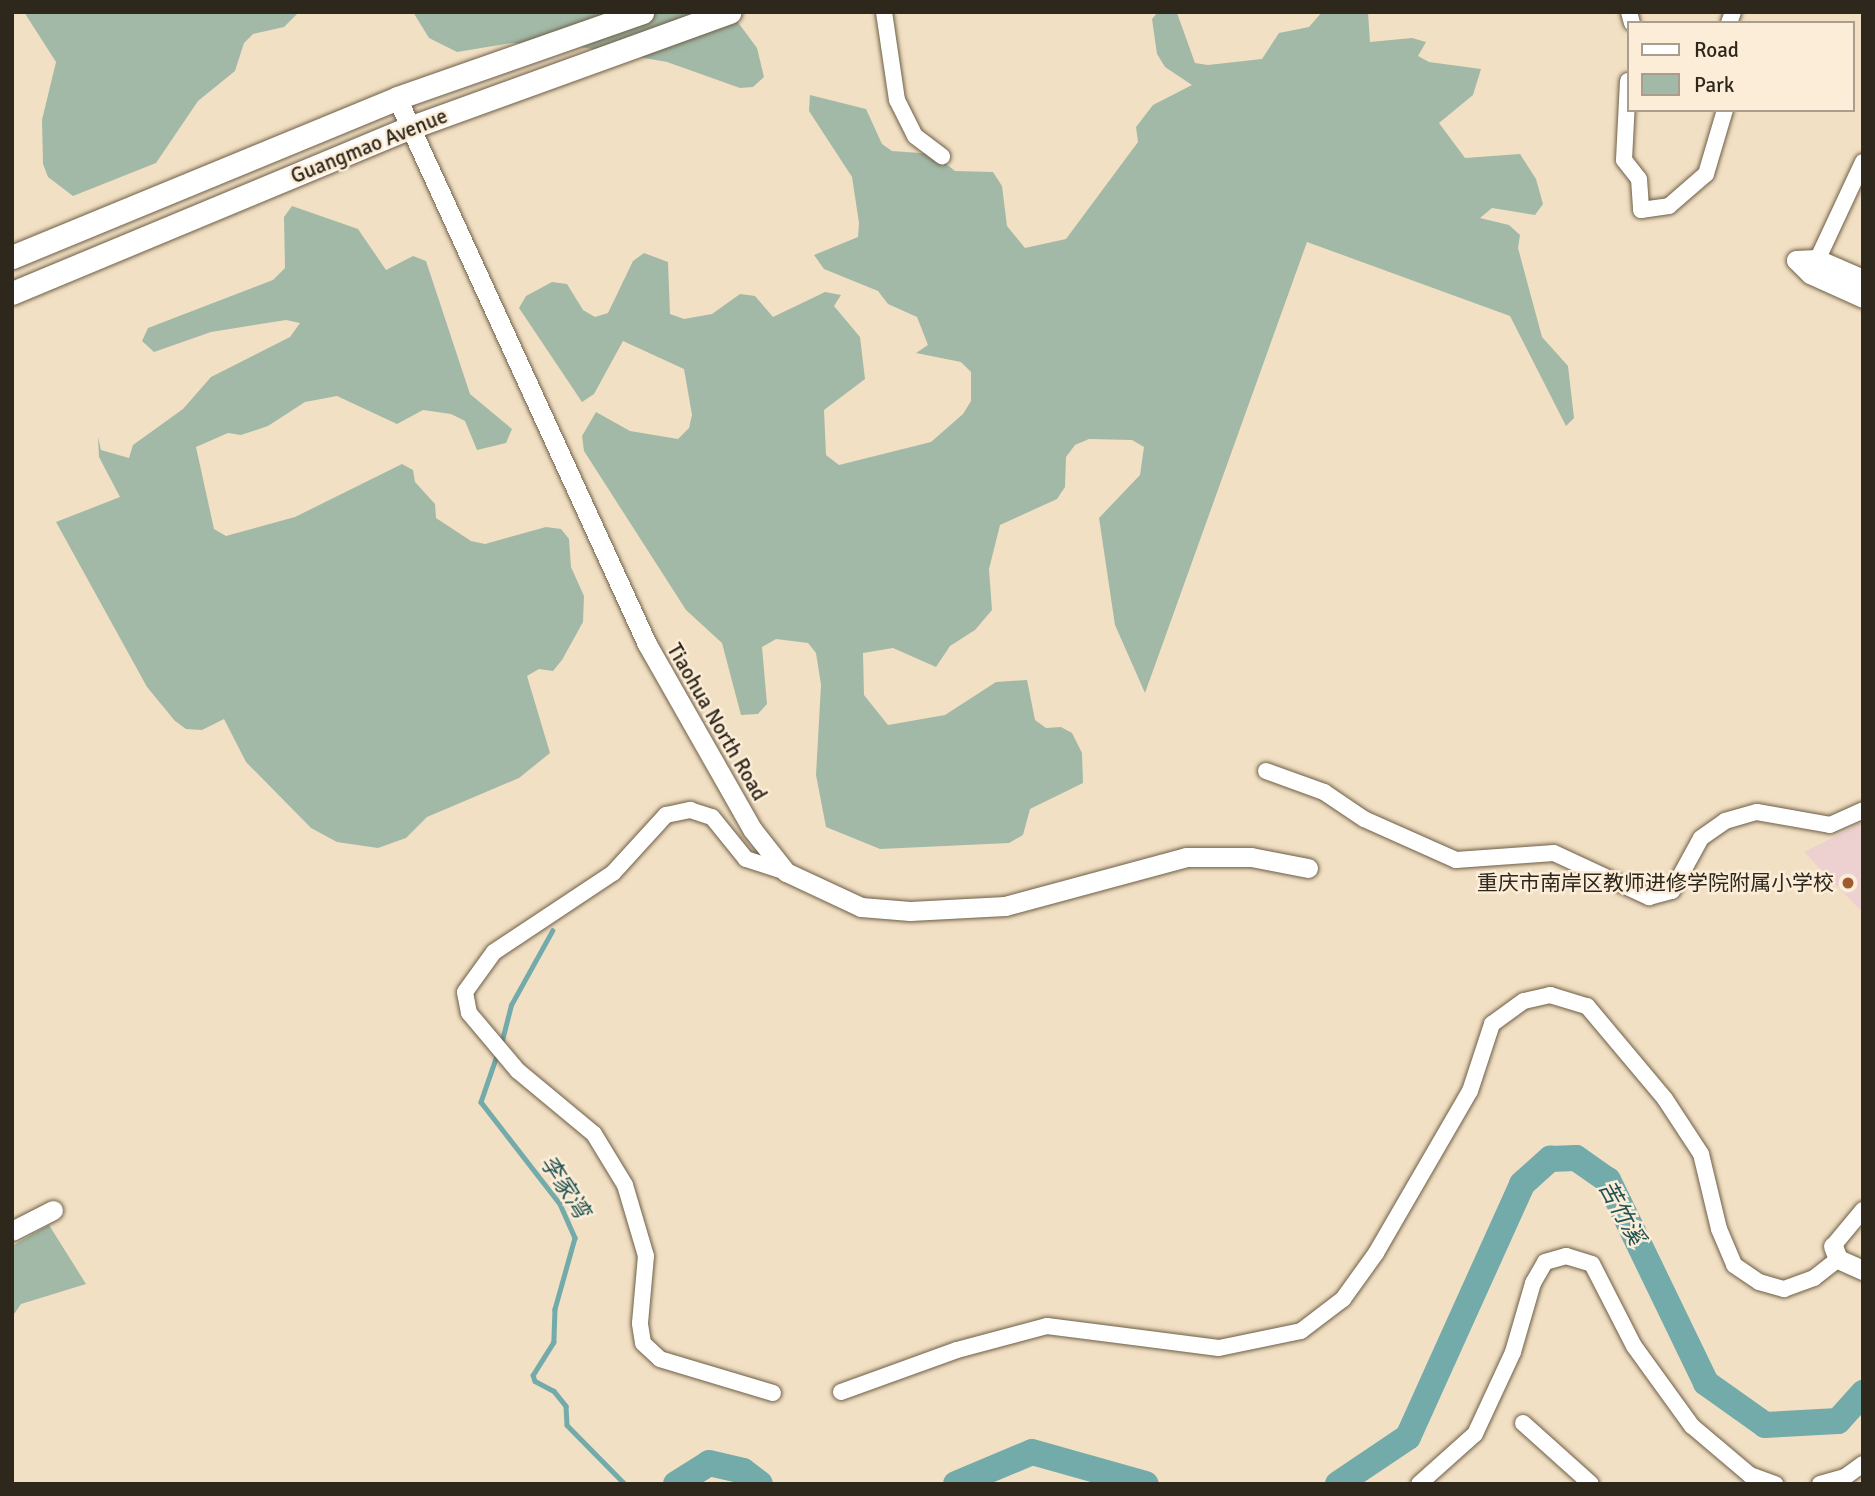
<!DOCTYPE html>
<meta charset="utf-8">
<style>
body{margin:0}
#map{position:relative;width:1875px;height:1496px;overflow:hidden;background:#f2e0c4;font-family:Signika,"Noto Sans SC",sans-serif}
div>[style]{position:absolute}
.education>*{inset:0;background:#ecd1d0}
.green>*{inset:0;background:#a2b9a7}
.stream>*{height:4.5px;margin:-2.25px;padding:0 2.25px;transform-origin:2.25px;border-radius:2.25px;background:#73aaaa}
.river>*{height:26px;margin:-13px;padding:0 13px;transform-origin:13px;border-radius:13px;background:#73aaaa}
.roads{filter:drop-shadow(0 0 2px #6d5e46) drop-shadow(0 0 2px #6d5e46)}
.minor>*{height:16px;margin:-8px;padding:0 8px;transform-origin:8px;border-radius:8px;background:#fff}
.tertiary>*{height:19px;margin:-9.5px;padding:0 9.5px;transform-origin:9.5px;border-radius:9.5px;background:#fff}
.secondary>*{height:23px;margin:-11.5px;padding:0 11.5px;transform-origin:11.5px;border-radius:11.5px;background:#fff}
.dots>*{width:19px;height:19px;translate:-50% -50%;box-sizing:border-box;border:4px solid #fcedd8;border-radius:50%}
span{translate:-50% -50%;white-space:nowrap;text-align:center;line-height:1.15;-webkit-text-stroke:5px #fcedd8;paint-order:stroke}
.street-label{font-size:21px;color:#2d271c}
.poi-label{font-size:21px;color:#2d271c}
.right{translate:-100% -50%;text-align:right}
.water-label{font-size:23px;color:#205252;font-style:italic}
.frame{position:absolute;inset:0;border:14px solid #2d271c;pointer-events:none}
.legend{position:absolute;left:1627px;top:21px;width:228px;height:91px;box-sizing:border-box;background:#fcedd8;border:2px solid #a99e8d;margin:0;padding:9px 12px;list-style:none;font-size:21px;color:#2d271c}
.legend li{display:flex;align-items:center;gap:14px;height:35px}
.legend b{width:35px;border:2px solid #a99e8d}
</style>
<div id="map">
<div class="education">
<div style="clip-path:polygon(1863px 822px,1863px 913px,1804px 852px)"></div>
</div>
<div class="green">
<div style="clip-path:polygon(24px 12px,299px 12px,284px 27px,253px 34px,244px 43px,235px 71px,198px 101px,156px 163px,73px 196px,48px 177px,43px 164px,42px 120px,56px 62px)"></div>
<div style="clip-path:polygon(413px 12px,746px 12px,734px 17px,757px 48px,764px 77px,753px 87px,740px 88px,667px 62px,569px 45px,512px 43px,457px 52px,429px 38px)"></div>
<div style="clip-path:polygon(1158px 12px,1177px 13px,1195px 63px,1208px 65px,1262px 59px,1279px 33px,1309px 27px,1322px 12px,1368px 12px,1370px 42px,1412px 38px,1426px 42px,1418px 56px,1429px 62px,1481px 69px,1473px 95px,1439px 123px,1465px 158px,1520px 154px,1536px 179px,1543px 204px,1535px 215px,1492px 208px,1480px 218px,1509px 225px,1520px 235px,1518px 248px,1542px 337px,1568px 366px,1574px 418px,1566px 426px,1510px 316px,1307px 242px,1145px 693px,1115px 625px,1099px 518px,1140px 475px,1144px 447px,1132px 440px,1089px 439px,1075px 445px,1066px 457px,1065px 487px,1057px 499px,1000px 525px,989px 569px,992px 610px,975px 630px,950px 646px,936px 667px,893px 648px,863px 653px,864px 695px,888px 725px,945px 715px,996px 682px,1027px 680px,1035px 720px,1046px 728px,1061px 727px,1072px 733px,1082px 753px,1083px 783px,1030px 809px,1023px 835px,1009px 843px,880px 849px,826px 827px,816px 775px,821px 685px,816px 653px,808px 643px,776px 639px,762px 647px,767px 704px,758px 714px,741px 715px,722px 643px,686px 610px,584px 451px,582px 436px,596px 412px,630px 431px,678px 439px,689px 428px,692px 415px,684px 369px,623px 341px,594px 394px,582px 402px,519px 308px,526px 296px,552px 282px,567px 284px,583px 310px,595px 317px,608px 313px,633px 261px,644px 253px,668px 262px,670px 314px,684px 319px,712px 314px,740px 294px,755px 296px,773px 317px,825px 292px,841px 295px,834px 306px,860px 337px,865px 379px,824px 410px,826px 455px,839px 465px,931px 442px,963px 414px,971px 401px,971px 372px,961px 362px,916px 353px,928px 345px,917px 317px,888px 304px,878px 291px,824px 269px,814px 255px,858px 237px,859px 223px,852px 177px,809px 111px,810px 95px,866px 109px,882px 144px,892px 151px,934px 154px,955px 171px,993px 172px,1002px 186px,1007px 226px,1025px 248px,1066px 239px,1138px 142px,1136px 127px,1153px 105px,1192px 85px,1165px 67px,1157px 54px,1152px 19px)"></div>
<div style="clip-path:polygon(292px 206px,358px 229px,386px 270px,413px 256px,426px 261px,470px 394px,512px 429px,506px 443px,477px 450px,465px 421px,451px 414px,423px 410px,397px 424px,337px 396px,305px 402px,268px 426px,241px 435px,228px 433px,196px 447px,214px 529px,226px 536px,295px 517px,402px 464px,413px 470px,415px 482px,435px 504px,436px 518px,471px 541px,485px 544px,546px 527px,561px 529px,569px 539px,571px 567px,584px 596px,583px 622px,562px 660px,553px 671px,539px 669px,527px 676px,550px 753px,519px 778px,427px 817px,406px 838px,378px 848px,337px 842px,311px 828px,246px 762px,224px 719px,202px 730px,186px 729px,175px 721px,147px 687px,56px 522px,120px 497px,99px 457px,98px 437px,101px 450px,129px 458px,133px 445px,183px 409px,211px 377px,290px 337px,300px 323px,286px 320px,211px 332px,154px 352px,142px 341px,148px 328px,273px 280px,285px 268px,284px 217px)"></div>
<div style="clip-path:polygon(49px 1225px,86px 1284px,21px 1304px,12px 1317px,12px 1246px)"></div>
</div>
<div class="stream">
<div style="left:501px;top:1044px;width:40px;rotate:-75.6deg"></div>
<div style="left:511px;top:1005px;width:85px;rotate:-61deg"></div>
<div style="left:498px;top:1053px;width:52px;rotate:109.1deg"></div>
<div style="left:481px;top:1102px;width:129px;rotate:52.2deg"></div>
<div style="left:560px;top:1204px;width:37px;rotate:66deg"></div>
<div style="left:575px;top:1238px;width:74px;rotate:105.7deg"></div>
<div style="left:555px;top:1309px;width:33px;rotate:92deg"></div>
<div style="left:554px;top:1342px;width:39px;rotate:122deg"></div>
<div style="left:533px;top:1375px;width:6px;rotate:72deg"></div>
<div style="left:535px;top:1381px;width:21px;rotate:28deg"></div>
<div style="left:554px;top:1391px;width:19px;rotate:51deg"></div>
<div style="left:566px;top:1406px;width:19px;rotate:87deg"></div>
<div style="left:567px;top:1425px;width:83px;rotate:45.5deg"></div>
</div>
<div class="river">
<div style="left:676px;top:1484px;width:39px;rotate:-32deg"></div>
<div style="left:709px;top:1463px;width:35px;rotate:13deg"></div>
<div style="left:743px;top:1471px;width:21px;rotate:37deg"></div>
<div style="left:956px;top:1484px;width:82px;rotate:-22.8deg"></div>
<div style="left:1032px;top:1452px;width:118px;rotate:15.7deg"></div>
<div style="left:1338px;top:1484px;width:84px;rotate:-33.9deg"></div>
<div style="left:1408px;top:1437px;width:277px;rotate:-65.7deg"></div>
<div style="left:1522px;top:1184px;width:38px;rotate:-42deg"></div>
<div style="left:1550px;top:1159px;width:26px;rotate:-2deg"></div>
<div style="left:1576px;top:1158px;width:39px;rotate:35deg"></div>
<div style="left:1608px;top:1180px;width:225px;rotate:64.2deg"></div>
<div style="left:1706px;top:1383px;width:72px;rotate:35.4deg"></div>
<div style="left:1765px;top:1425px;width:73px;rotate:-3.1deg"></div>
<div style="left:1838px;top:1421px;width:38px;rotate:-48deg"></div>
</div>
<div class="roads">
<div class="minor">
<div style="left:884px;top:12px;width:89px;rotate:81.6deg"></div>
<div style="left:897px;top:100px;width:40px;rotate:63.4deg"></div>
<div style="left:915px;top:136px;width:34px;rotate:37deg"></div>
<div style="left:1629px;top:12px;width:11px;rotate:75deg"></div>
<div style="left:1729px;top:23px;width:12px;rotate:-70deg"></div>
<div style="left:1628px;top:81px;width:79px;rotate:92.9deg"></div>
<div style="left:1624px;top:160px;width:24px;rotate:52deg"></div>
<div style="left:1639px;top:179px;width:31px;rotate:86deg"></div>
<div style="left:1641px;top:210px;width:28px;rotate:-8deg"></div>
<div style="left:1669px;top:206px;width:49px;rotate:-40.9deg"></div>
<div style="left:1706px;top:174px;width:67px;rotate:-73.5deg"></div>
<div style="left:1813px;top:269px;width:118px;rotate:-65deg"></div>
<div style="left:1266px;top:771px;width:62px;rotate:19.9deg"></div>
<div style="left:1324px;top:792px;width:48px;rotate:34deg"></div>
<div style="left:1364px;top:819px;width:101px;rotate:24deg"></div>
<div style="left:1456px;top:860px;width:98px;rotate:-4.1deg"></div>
<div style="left:1554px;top:853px;width:105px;rotate:24.9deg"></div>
<div style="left:1649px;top:897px;width:24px;rotate:-15deg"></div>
<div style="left:1672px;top:891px;width:60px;rotate:-61.3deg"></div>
<div style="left:1701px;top:838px;width:29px;rotate:-35deg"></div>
<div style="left:1725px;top:821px;width:33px;rotate:-16deg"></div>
<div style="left:1757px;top:812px;width:74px;rotate:10.1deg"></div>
<div style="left:1830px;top:825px;width:36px;rotate:-24deg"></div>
<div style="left:1833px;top:1246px;width:47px;rotate:-50.2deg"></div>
<div style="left:841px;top:1392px;width:123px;rotate:-19.9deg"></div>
<div style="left:957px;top:1350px;width:93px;rotate:-14.9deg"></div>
<div style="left:1047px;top:1326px;width:173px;rotate:7.3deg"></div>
<div style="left:1219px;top:1348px;width:84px;rotate:-11.7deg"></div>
<div style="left:1301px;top:1331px;width:53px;rotate:-37.3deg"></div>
<div style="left:1343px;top:1299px;width:57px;rotate:-54.3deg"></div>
<div style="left:1376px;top:1253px;width:187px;rotate:-59.9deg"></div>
<div style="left:1470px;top:1091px;width:71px;rotate:-71.8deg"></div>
<div style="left:1492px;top:1024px;width:39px;rotate:-36deg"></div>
<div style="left:1524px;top:1001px;width:27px;rotate:-13deg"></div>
<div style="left:1550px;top:995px;width:39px;rotate:17deg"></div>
<div style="left:1587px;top:1006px;width:121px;rotate:50deg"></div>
<div style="left:1665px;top:1099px;width:66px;rotate:56.8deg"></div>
<div style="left:1701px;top:1154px;width:77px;rotate:76.5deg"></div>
<div style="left:1719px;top:1229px;width:39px;rotate:67deg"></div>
<div style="left:1734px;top:1265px;width:30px;rotate:34deg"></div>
<div style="left:1759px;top:1282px;width:26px;rotate:16deg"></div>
<div style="left:1784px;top:1289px;width:32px;rotate:-20deg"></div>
<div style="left:1814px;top:1278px;width:31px;rotate:-38deg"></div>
<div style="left:773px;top:1393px;width:118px;rotate:-163.3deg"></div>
<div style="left:660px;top:1359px;width:23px;rotate:-137deg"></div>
<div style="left:643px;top:1343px;width:20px;rotate:-99deg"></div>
<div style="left:640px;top:1323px;width:67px;rotate:-84.9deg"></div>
<div style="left:646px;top:1256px;width:74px;rotate:-106.5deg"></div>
<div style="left:625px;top:1185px;width:60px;rotate:-121.3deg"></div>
<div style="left:594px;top:1134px;width:99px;rotate:-140.3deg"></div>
<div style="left:518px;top:1071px;width:76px;rotate:-130.2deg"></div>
<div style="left:469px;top:1013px;width:21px;rotate:-101deg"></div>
<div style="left:465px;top:992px;width:49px;rotate:-54.1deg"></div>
<div style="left:494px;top:952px;width:143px;rotate:-33.6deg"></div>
<div style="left:613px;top:873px;width:79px;rotate:-47.6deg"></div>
<div style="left:666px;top:815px;width:25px;rotate:-12deg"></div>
<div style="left:690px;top:810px;width:23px;rotate:18deg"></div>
<div style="left:712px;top:817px;width:54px;rotate:51deg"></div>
<div style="left:746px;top:859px;width:42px;rotate:18deg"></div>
<div style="left:1523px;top:1423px;width:91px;rotate:41.9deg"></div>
<div style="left:1419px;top:1484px;width:75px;rotate:-41.8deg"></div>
<div style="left:1475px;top:1434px;width:90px;rotate:-65.1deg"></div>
<div style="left:1513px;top:1352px;width:72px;rotate:-73.8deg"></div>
<div style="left:1533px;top:1283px;width:24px;rotate:-60deg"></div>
<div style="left:1545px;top:1262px;width:22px;rotate:-16deg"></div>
<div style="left:1566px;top:1256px;width:27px;rotate:17deg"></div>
<div style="left:1592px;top:1264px;width:92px;rotate:62.9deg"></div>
<div style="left:1634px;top:1346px;width:99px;rotate:54.1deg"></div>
<div style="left:1692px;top:1426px;width:76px;rotate:40.2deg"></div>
<div style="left:1750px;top:1475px;width:27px;rotate:20deg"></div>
<div style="left:1820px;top:1484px;width:26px;rotate:-16deg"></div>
<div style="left:1845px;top:1477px;width:22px;rotate:-36deg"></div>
</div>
<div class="tertiary">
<div style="left:397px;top:98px;width:601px;rotate:65.4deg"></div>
<div style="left:647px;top:644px;width:213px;rotate:60.4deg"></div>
<div style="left:752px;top:829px;width:55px;rotate:51.7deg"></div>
<div style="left:786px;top:872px;width:83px;rotate:25deg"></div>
<div style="left:861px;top:907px;width:49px;rotate:4.7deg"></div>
<div style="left:910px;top:911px;width:95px;rotate:-3deg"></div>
<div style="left:1005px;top:906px;width:188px;rotate:-15.1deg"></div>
<div style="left:1186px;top:857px;width:65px"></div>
<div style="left:1251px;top:857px;width:58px;rotate:10.9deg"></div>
<div style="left:1796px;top:260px;width:20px;rotate:45deg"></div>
<div style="left:1810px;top:274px;width:58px;rotate:24.4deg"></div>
<div style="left:1796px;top:260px;width:21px;rotate:-3deg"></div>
<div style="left:1817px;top:259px;width:50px;rotate:23.5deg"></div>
<div style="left:12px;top:1231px;width:46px;rotate:-27.1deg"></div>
<div style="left:1833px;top:1246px;width:14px;rotate:69deg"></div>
<div style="left:1838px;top:1259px;width:27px;rotate:24deg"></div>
</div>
<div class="secondary">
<div style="left:12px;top:257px;width:417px;rotate:-22.4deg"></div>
<div style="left:397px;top:98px;width:260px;rotate:-19.3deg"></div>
<div style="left:12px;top:293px;width:430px;rotate:-22.6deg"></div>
<div style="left:409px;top:128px;width:341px;rotate:-19.9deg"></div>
</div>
</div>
<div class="dots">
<div style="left:1848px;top:883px;background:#a05a2f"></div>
</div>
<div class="street-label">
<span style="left:369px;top:146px;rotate:-22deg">Guangmao Avenue</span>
<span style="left:717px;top:722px;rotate:60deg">Tiaohua North Road</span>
</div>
<div class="poi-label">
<span class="right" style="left:1834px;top:883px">重庆市南岸区教师进修学院附属小学校</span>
</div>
<div class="water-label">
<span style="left:564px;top:1187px;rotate:57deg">李家湾</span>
<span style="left:1621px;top:1213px;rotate:61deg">苦竹溪</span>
</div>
<div class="frame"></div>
<ul class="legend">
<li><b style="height:9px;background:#fff"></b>Road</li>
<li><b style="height:19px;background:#a2b9a7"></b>Park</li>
</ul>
</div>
